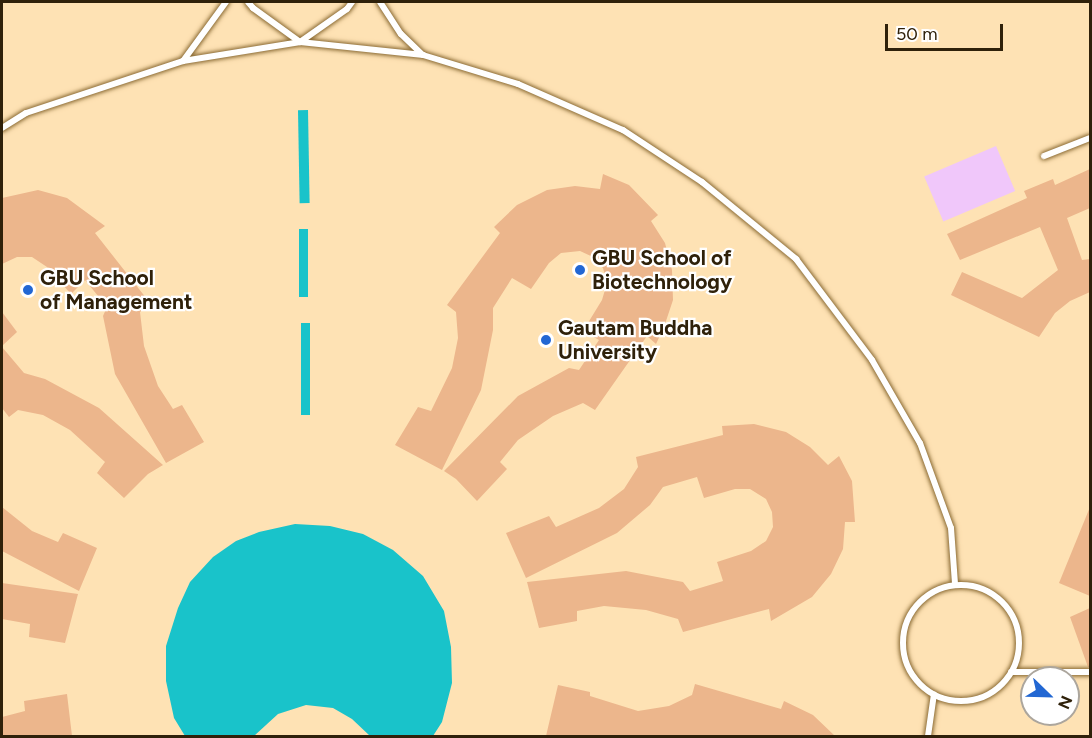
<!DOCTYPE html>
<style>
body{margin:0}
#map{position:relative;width:1092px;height:738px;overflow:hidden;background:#fee2b4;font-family:Figtree,sans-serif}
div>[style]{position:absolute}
.green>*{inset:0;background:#f0c7fa;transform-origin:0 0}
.water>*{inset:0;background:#19c3ca;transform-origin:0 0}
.building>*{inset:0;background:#ecb68c}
.roads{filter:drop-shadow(0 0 2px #8b6b34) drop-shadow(0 0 2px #8b6b34)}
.service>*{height:6px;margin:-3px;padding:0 3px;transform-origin:3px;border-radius:3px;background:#fff}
.service>.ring{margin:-3px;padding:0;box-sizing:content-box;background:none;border:6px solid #fff;border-radius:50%}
.dots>*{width:16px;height:16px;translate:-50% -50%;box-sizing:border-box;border:3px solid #fff;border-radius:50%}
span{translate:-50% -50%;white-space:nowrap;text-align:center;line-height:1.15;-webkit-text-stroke:4.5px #fff;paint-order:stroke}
.poi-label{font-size:21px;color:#2f210a;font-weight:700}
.left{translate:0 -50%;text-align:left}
.frame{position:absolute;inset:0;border:3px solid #2f210a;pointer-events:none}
.north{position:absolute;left:1020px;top:666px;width:60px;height:60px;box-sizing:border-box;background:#fff;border:2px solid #aca69d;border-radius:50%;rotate:113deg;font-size:16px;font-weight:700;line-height:24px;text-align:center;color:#2f210a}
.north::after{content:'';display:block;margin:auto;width:21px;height:27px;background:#2267d3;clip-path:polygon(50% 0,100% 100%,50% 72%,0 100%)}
.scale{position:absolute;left:885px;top:24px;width:118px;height:27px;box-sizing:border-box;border:3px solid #2f210a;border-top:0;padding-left:8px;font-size:18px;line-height:21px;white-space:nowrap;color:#2f210a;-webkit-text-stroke:4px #fff;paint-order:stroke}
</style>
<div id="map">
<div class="green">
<div style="left:996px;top:146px;width:49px;height:78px;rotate:67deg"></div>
</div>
<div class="water">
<div style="left:308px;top:110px;width:93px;height:10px;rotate:89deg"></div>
<div style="left:299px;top:229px;width:9px;height:68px"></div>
<div style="left:301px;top:323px;width:9px;height:92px"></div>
<div style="clip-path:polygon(295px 524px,330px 526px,363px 534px,393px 550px,423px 576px,444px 611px,451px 647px,452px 683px,442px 722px,433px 736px,370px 736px,352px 719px,333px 708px,306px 705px,278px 714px,254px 736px,185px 736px,174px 718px,166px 681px,166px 646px,178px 608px,190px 582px,213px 557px,236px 541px,259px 532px)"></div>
</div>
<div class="building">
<div style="clip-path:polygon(1090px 169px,1090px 208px,1067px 218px,1082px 260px,1090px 259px,1090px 292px,1070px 301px,1055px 313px,1039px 337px,951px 295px,962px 272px,1022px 298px,1058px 270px,1040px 227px,960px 260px,947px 234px,1027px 198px,1024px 191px,1053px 179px,1055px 185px)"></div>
<div style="clip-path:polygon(603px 174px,629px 185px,658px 215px,651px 221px,665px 243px,672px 270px,673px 300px,664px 327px,656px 344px,647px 336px,595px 410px,583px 403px,553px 416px,518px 440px,500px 462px,507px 469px,477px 501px,456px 479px,444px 471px,518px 396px,569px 368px,579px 370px,599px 340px,583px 331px,602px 300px,607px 283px,603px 268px,593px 257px,580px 251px,561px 253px,549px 263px,531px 289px,512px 278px,493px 308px,493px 330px,481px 390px,442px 470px,395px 445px,418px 407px,431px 411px,452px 368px,458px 338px,456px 312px,447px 305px,500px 233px,494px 227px,517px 205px,547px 190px,575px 186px,600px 189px)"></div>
<div style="clip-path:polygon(38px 190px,67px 198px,105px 226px,95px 233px,150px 303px,140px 312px,144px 346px,158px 386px,173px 409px,182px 405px,204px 442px,166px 463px,115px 374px,103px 316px,107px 307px,85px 280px,71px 294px,47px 267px,32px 257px,17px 257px,2px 264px,2px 198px)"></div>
<div style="clip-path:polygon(2px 312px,17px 332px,2px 346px)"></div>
<div style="clip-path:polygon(2px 347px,24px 373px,45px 379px,99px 408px,163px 465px,148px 474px,124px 498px,97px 473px,105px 462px,70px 430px,43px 415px,18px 410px,9px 417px,2px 408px)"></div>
<div style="clip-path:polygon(754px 424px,786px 432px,810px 447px,828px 465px,839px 456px,852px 481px,855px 522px,845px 522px,843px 549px,831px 574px,812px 597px,771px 621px,769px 609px,683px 632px,678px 619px,646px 610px,604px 606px,577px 611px,577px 621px,539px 628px,527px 582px,626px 571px,683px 582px,690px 591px,723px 581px,717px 562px,751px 551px,766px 541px,773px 527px,772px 512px,766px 499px,750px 489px,735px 489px,704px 498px,697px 477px,663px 487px,650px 505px,617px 533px,526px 578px,506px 533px,549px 516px,556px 527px,599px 508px,624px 489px,638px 467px,636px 457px,723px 435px,722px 426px)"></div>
<div style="clip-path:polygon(2px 507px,32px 531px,58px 542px,63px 533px,97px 548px,79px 591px,2px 551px)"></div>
<div style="clip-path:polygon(1090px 507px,1090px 596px,1059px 583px)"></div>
<div style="clip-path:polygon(2px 583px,78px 594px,65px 643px,29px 637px,30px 624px,2px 619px)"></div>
<div style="clip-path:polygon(1090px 608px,1090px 667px,1088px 667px,1070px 617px)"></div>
<div style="clip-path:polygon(695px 684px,781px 709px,784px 701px,813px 715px,835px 736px,546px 736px,558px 685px,590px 692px,590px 696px,638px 711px,669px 706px,692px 695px)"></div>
<div style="clip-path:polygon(67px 694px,72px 736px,2px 736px,2px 717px,25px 711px,24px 701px)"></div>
</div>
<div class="roads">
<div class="service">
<div style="left:248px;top:2px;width:8px;rotate:50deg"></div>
<div style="left:253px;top:8px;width:58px;rotate:35.9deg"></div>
<div style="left:380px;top:2px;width:38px;rotate:57deg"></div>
<div style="left:401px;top:34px;width:29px;rotate:44deg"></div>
<div style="left:300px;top:42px;width:57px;rotate:-35.1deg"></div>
<div style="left:347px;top:9px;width:9px;rotate:-54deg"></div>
<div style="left:183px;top:61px;width:73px;rotate:-53.9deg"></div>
<div style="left:2px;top:128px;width:28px;rotate:-32deg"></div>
<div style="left:26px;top:113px;width:165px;rotate:-18.3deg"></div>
<div style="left:183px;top:61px;width:119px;rotate:-9.2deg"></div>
<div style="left:300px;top:42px;width:124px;rotate:6deg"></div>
<div style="left:423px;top:55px;width:99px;rotate:17deg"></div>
<div style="left:518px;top:84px;width:115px;rotate:23.7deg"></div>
<div style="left:623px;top:130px;width:95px;rotate:33.4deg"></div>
<div style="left:702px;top:182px;width:122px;rotate:39.3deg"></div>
<div style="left:796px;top:259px;width:126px;rotate:53deg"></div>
<div style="left:872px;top:360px;width:96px;rotate:60deg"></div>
<div style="left:920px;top:443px;width:90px;rotate:70deg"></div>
<div style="left:951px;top:528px;width:56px;rotate:85.9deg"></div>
<div style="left:1044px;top:156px;width:49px;rotate:-21.4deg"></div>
<div class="ring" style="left:903px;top:585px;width:110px;height:110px"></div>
<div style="left:1011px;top:672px;width:79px"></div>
<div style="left:928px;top:736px;width:42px;rotate:-81.9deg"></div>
</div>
</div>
<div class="dots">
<div style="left:580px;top:270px;background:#2267d3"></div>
<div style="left:28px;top:290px;background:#2267d3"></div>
<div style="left:546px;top:340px;background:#2267d3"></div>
</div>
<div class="poi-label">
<span class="left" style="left:592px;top:270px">GBU School of<br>Biotechnology</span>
<span class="left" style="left:40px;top:290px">GBU School<br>of Management</span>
<span class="left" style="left:558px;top:340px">Gautam Buddha<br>University</span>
</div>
<div class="frame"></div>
<div class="north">N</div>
<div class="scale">50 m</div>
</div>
